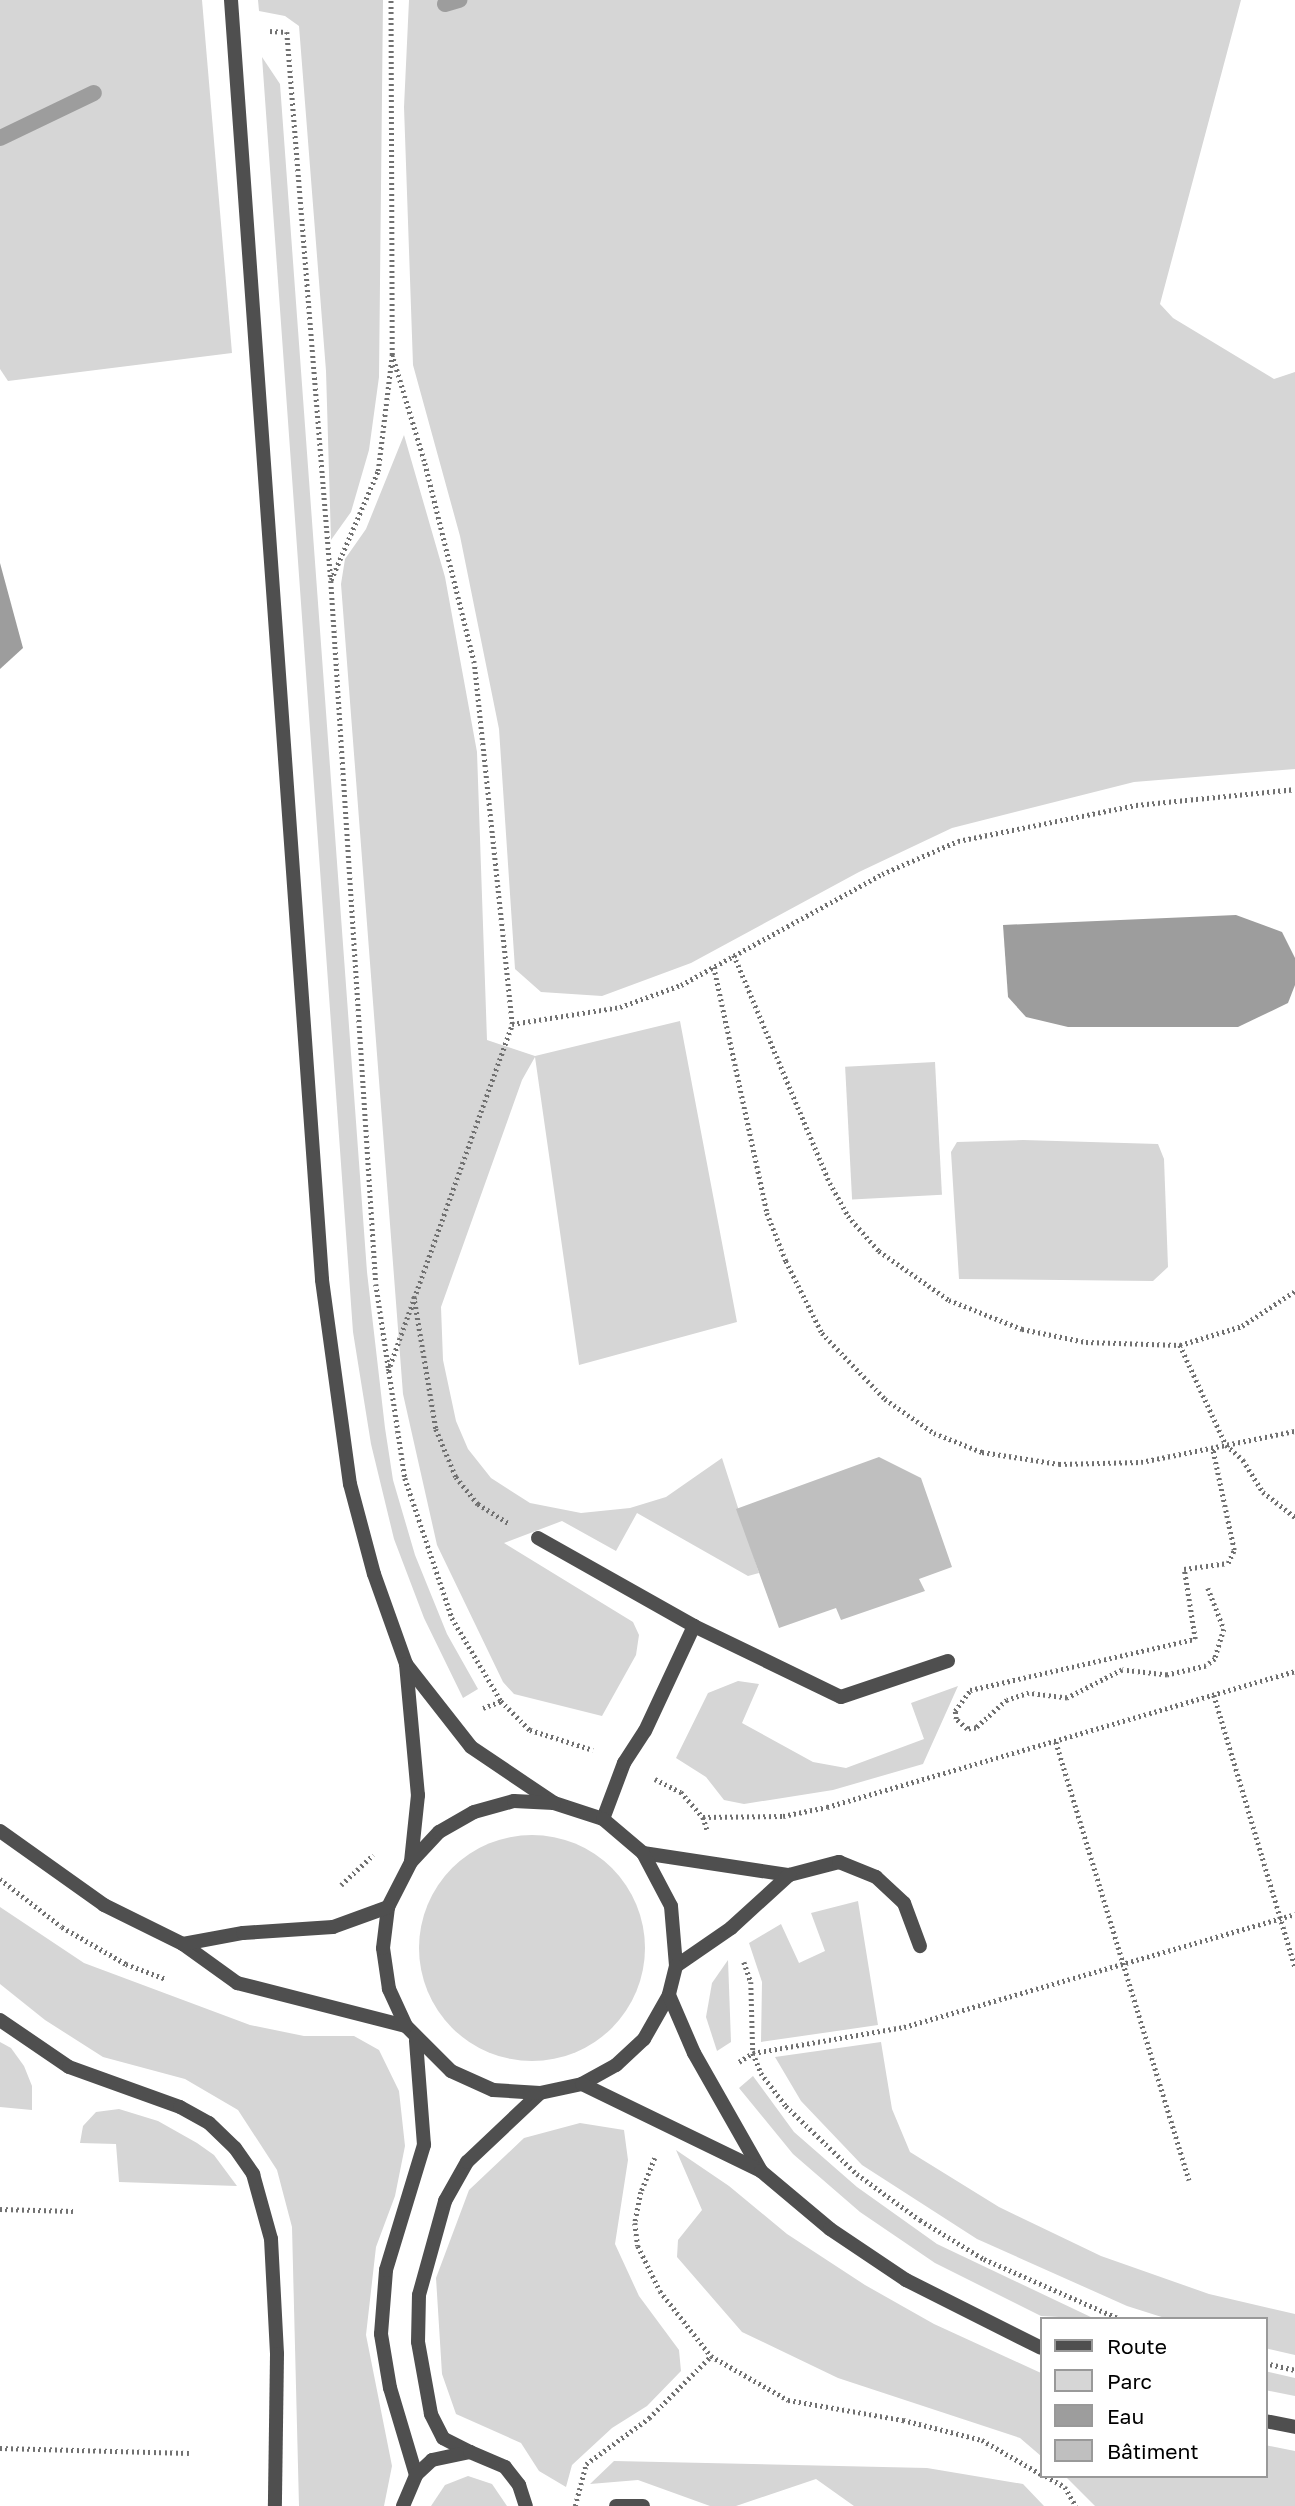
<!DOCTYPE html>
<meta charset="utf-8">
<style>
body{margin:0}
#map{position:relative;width:1295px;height:2506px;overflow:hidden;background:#fff;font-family:"Golos Text",sans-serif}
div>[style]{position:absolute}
.green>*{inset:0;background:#d6d6d6;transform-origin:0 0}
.round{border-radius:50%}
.water>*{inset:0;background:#9d9d9d}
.stream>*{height:16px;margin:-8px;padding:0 8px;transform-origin:8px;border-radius:8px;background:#9d9d9d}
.building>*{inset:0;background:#bfbfbf}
.path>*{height:4.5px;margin-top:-2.25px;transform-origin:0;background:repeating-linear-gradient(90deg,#717171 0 2px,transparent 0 5.5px)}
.service>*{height:14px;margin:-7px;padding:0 7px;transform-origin:7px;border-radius:7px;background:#4f4f4f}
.minor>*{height:14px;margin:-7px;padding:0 7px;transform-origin:7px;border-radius:7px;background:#4f4f4f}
span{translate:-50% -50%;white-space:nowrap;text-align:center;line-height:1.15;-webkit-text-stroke:7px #fff;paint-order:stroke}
.legend{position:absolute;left:1040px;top:2317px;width:228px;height:161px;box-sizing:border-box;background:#fff;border:2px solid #999;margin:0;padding:9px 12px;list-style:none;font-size:21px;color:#000}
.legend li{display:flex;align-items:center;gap:14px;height:35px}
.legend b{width:35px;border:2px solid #999}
</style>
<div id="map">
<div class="green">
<div style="clip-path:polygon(0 0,202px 0,232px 353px,8px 381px,0 369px)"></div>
<div style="clip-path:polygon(258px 0,383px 0,379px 377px,369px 450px,351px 512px,331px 540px,326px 371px,299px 26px,285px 16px,259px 11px)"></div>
<div style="clip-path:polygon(409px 0,1241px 0,1160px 304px,1173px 318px,1274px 379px,1295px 372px,1295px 769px,1134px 782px,952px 828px,859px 872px,691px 963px,602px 996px,541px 992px,515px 969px,499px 729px,460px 536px,413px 365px,404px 107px)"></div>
<div style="clip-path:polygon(262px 57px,280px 84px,367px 1272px,385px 1428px,393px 1480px,415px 1555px,447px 1634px,478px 1689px,463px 1698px,424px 1618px,394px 1539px,371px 1444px,353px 1332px)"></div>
<div style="clip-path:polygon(404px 435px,445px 577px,477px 752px,487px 1040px,535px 1056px,680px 1021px,737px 1322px,579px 1365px,535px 1057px,522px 1080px,441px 1307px,443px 1360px,456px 1421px,468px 1449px,491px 1478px,530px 1503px,581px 1513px,630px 1508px,666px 1497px,722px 1458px,759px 1573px,748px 1576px,637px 1513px,616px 1551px,562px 1521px,504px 1543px,633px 1622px,639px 1635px,636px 1655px,602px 1716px,514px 1694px,503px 1682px,437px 1545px,403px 1394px,341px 584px,345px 559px,366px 529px)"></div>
<div style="left:935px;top:1062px;width:133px;height:90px;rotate:87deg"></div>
<div style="clip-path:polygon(1023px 1140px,1158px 1144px,1164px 1159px,1168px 1267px,1153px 1281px,959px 1279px,951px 1152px,957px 1142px)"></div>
<div style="clip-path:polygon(738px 1681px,759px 1684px,742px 1723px,813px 1762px,846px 1768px,924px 1739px,911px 1703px,958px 1686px,923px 1764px,833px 1790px,744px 1804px,724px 1800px,706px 1777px,676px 1758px,708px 1693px)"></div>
<div class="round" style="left:419px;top:1835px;width:226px;height:226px"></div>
<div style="clip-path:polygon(858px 1901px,878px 2025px,761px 2042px,762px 1982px,749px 1943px,781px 1924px,799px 1963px,825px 1951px,811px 1913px)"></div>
<div style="clip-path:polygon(0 1907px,84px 1963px,250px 2025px,304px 2036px,354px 2036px,379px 2050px,399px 2091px,405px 2146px,395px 2196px,376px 2247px,366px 2335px,392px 2466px,384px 2506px,299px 2506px,292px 2227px,277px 2170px,238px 2110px,185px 2079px,103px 2057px,45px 2020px,0 1984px)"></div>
<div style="clip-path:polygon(728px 1960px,731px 2042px,717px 2051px,706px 2017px,712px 1983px)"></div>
<div style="clip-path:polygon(0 2042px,11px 2048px,24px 2066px,32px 2086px,32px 2110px,0 2107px)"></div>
<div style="clip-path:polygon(881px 2042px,892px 2109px,910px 2152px,999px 2207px,1101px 2256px,1209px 2294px,1295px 2314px,1295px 2355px,1265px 2348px,1265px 2319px,1168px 2319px,1127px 2306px,977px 2239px,862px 2165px,801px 2101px,775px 2057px)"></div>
<div style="clip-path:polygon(753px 2076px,794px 2132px,857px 2187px,937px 2244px,1095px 2319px,1041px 2316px,935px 2263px,860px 2212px,793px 2154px,739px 2088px)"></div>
<div style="clip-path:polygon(119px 2109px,158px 2121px,197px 2143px,214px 2155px,237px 2186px,119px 2182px,116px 2144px,80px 2143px,83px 2126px,96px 2112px)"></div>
<div style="clip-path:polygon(580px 2123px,624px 2130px,628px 2160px,615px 2244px,639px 2296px,679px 2350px,681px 2371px,647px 2406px,612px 2428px,572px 2465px,566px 2487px,539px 2471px,521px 2443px,456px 2414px,442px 2374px,436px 2278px,469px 2190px,524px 2138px)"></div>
<div style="clip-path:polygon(676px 2150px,729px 2186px,787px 2234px,865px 2285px,934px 2324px,1041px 2373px,1041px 2456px,1020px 2438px,838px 2378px,742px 2332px,677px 2257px,678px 2240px,702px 2210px)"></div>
<div style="clip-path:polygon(1265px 2371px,1295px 2378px,1295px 2396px,1265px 2390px)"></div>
<div style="clip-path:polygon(1265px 2445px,1295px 2451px,1295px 2506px,1095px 2506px,1065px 2476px,1265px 2476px)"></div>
<div style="clip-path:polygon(614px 2461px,927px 2468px,1023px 2484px,1044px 2506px,854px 2506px,816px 2479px,736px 2506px,710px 2506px,638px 2480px,590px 2484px)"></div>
<div style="clip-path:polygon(468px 2476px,492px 2484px,507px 2506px,431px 2506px,445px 2485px)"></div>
</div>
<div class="water">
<div style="clip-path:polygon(0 563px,23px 648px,0 669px)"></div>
<div style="clip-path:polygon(1236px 915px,1282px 932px,1295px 958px,1295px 985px,1288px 1003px,1238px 1027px,1068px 1027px,1026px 1017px,1008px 997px,1003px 925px)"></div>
</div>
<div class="stream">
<div style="left:445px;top:4px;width:15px;rotate:-16deg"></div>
<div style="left:0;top:138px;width:104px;rotate:-25.6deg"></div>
</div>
<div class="building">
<div style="clip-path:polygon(879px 1457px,921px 1478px,952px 1567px,919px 1579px,925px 1591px,841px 1620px,836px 1608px,779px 1628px,736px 1509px)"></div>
</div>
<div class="path">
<div style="left:270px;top:31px;width:17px;rotate:3deg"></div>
<div style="left:287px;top:32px;width:551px;rotate:85.42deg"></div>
<div style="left:331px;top:581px;width:704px;rotate:86.34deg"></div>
<div style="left:376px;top:1284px;width:196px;rotate:81.5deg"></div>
<div style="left:405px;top:1478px;width:148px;rotate:71.4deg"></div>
<div style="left:452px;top:1618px;width:96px;rotate:59.4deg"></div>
<div style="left:501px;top:1701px;width:41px;rotate:45deg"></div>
<div style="left:530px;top:1730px;width:66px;rotate:17.6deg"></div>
<div style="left:331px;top:580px;width:119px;rotate:-66.7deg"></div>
<div style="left:378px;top:471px;width:117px;rotate:-83.1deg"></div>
<div style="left:392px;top:355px;width:355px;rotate:-90.2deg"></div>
<div style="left:734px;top:955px;width:247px;rotate:67.2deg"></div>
<div style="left:830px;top:1183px;width:38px;rotate:61deg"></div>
<div style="left:848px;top:1216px;width:47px;rotate:48.5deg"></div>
<div style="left:879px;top:1251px;width:85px;rotate:35deg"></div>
<div style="left:949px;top:1300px;width:79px;rotate:21.7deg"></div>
<div style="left:1022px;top:1329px;width:65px;rotate:11.5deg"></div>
<div style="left:1086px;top:1342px;width:94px;rotate:1.8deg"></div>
<div style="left:1180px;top:1345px;width:65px;rotate:-17deg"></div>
<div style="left:1242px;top:1326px;width:64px;rotate:-33.4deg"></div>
<div style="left:714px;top:967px;width:252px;rotate:77.8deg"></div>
<div style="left:767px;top:1213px;width:52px;rotate:68.4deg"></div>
<div style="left:786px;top:1261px;width:80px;rotate:63.4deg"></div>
<div style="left:822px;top:1333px;width:91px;rotate:46.3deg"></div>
<div style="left:885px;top:1399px;width:60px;rotate:34.8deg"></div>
<div style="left:934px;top:1433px;width:52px;rotate:21.6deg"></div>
<div style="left:982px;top:1452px;width:78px;rotate:8.9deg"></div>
<div style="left:1059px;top:1464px;width:82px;rotate:-1.4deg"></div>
<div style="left:1141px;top:1462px;width:157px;rotate:-11.4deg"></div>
<div style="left:512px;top:1024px;width:109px;rotate:-8.9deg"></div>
<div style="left:620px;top:1007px;width:65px;rotate:-19.8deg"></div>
<div style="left:681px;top:985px;width:230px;rotate:-28.9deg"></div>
<div style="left:882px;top:874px;width:83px;rotate:-23.5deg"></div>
<div style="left:958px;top:841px;width:182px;rotate:-11.4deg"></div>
<div style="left:1136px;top:805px;width:160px;rotate:-5.7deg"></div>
<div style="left:414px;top:1296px;width:135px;rotate:80.6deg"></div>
<div style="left:436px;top:1429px;width:52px;rotate:67.4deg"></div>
<div style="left:456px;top:1477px;width:35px;rotate:51deg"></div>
<div style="left:478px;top:1504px;width:36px;rotate:32deg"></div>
<div style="left:1180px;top:1345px;width:110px;rotate:65.3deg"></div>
<div style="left:1226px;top:1445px;width:23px;rotate:41deg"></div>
<div style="left:1243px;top:1460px;width:38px;rotate:58deg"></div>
<div style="left:1263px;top:1492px;width:41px;rotate:38deg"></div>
<div style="left:388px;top:1371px;width:368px;rotate:-70.3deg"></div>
<div style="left:512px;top:1024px;width:363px;rotate:-96deg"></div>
<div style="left:474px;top:663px;width:208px;rotate:-103.9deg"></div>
<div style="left:424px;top:461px;width:111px;rotate:-106.8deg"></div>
<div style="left:1208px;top:1588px;width:44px;rotate:68.7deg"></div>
<div style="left:1224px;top:1629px;width:31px;rotate:107deg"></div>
<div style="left:1215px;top:1659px;width:11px;rotate:142deg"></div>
<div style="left:1206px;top:1666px;width:40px;rotate:167deg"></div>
<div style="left:1167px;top:1675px;width:45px;rotate:-173.7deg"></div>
<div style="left:1122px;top:1670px;width:62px;rotate:153deg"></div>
<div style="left:1067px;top:1698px;width:38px;rotate:-173deg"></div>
<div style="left:1029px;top:1693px;width:23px;rotate:162deg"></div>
<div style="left:1007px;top:1700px;width:42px;rotate:137.9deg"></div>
<div style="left:976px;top:1728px;width:9px;rotate:174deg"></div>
<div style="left:967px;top:1729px;width:15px;rotate:-138deg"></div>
<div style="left:956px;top:1719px;width:8px;rotate:-97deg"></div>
<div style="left:955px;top:1711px;width:26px;rotate:-54deg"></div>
<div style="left:970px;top:1690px;width:231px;rotate:-12.8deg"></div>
<div style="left:1195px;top:1639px;width:71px;rotate:-98.9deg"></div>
<div style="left:1184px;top:1569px;width:44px;rotate:-7.8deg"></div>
<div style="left:1228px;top:1563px;width:14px;rotate:-65deg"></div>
<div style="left:1234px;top:1550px;width:101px;rotate:-102deg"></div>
<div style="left:1213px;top:1451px;width:6px;rotate:-45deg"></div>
<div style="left:1214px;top:1695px;width:283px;rotate:73.4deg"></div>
<div style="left:483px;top:1708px;width:19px;rotate:-21deg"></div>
<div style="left:1056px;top:1742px;width:458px;rotate:73.1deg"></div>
<div style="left:655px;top:1779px;width:29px;rotate:27deg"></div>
<div style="left:681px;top:1792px;width:33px;rotate:49deg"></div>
<div style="left:703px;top:1817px;width:13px;rotate:72deg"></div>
<div style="left:703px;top:1817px;width:80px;rotate:-0.7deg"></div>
<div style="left:783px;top:1816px;width:45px;rotate:-11.6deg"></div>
<div style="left:827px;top:1807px;width:487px;rotate:-16.2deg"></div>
<div style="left:0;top:1879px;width:78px;rotate:37.7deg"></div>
<div style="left:62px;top:1927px;width:74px;rotate:30deg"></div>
<div style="left:126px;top:1964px;width:43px;rotate:20.6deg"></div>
<div style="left:341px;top:1885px;width:44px;rotate:-43.2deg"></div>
<div style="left:744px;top:1962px;width:21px;rotate:71deg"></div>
<div style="left:751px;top:1982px;width:71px;rotate:88.4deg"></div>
<div style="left:753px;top:2053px;width:22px;rotate:68deg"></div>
<div style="left:761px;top:2073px;width:41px;rotate:52.9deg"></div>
<div style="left:786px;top:2106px;width:98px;rotate:43.8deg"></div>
<div style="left:857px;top:2174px;width:78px;rotate:36.1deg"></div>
<div style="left:920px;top:2220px;width:75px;rotate:31.4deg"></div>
<div style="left:984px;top:2259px;width:149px;rotate:23.8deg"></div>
<div style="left:739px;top:2062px;width:17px;rotate:-33deg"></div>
<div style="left:753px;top:2053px;width:153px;rotate:-9.8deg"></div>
<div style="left:904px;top:2027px;width:407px;rotate:-16.1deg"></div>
<div style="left:655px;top:2158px;width:37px;rotate:112deg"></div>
<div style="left:641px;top:2192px;width:32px;rotate:101deg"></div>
<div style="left:635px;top:2223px;width:23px;rotate:83deg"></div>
<div style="left:638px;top:2246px;width:50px;rotate:63.9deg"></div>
<div style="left:660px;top:2291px;width:83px;rotate:51.9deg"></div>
<div style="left:711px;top:2356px;width:89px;rotate:29.7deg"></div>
<div style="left:788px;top:2400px;width:117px;rotate:9.9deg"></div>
<div style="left:903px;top:2420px;width:81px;rotate:14.2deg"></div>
<div style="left:982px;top:2440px;width:68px;rotate:30deg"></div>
<div style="left:0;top:2209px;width:73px;rotate:1.6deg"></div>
<div style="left:1265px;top:2363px;width:31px;rotate:13deg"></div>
<div style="left:0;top:2448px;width:189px;rotate:1.5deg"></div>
<div style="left:1046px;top:2476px;width:22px;rotate:30deg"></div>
<div style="left:1065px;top:2487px;width:22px;rotate:60deg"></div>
<div style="left:575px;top:2506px;width:43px;rotate:-75.3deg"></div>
<div style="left:586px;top:2464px;width:78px;rotate:-36.1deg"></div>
<div style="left:649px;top:2418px;width:88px;rotate:-45deg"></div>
</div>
<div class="service">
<div style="left:538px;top:1538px;width:179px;rotate:29.4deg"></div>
<div style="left:694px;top:1626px;width:163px;rotate:25.8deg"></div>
<div style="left:841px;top:1697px;width:113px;rotate:-18.6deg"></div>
<div style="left:603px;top:1819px;width:60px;rotate:-69.4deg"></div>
<div style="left:624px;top:1763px;width:38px;rotate:-57deg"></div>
<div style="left:645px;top:1731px;width:116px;rotate:-65deg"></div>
<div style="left:643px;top:1853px;width:148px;rotate:8.6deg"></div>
<div style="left:789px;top:1875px;width:52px;rotate:-14.6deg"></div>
<div style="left:839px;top:1862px;width:40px;rotate:22deg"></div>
<div style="left:876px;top:1877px;width:38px;rotate:43deg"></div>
<div style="left:904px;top:1903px;width:46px;rotate:69.6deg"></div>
<div style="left:676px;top:1966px;width:67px;rotate:-34.6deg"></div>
<div style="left:731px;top:1928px;width:79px;rotate:-42.4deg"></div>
<div style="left:0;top:2020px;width:83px;rotate:34.3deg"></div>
<div style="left:69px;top:2067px;width:118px;rotate:19.8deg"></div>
<div style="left:180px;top:2107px;width:33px;rotate:29deg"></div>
<div style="left:209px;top:2123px;width:36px;rotate:44deg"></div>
<div style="left:235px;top:2148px;width:32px;rotate:55deg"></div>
<div style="left:253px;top:2174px;width:67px;rotate:74.5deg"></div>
<div style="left:271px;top:2239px;width:115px;rotate:87deg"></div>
<div style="left:277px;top:2354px;width:152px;rotate:90.8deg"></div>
<div style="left:470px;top:2452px;width:30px;rotate:-153deg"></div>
<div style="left:443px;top:2438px;width:27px;rotate:-117deg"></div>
<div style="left:431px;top:2414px;width:73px;rotate:-100.2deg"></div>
<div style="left:418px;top:2342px;width:47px;rotate:-88.8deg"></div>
<div style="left:419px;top:2295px;width:98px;rotate:-74.5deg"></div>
<div style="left:445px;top:2201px;width:45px;rotate:-60.6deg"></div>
<div style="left:467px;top:2162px;width:100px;rotate:-43.4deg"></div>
<div style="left:416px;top:2475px;width:91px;rotate:-106.6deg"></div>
<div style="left:390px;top:2388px;width:55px;rotate:-99.5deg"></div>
<div style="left:381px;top:2334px;width:64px;rotate:-85.5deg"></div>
<div style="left:386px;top:2270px;width:131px;rotate:-73.1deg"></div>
<div style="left:424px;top:2145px;width:105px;rotate:-94.4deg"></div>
<div style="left:403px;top:2506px;width:34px;rotate:-67deg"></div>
<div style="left:416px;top:2475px;width:22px;rotate:-43deg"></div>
<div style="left:432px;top:2460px;width:39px;rotate:-12deg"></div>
<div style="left:470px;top:2452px;width:38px;rotate:23deg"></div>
<div style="left:505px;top:2467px;width:23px;rotate:52deg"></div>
<div style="left:519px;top:2485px;width:22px;rotate:72deg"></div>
<div style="left:616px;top:2506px;width:27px"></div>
</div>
<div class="minor">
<div style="left:231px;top:0;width:1283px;rotate:85.93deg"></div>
<div style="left:322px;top:1280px;width:206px;rotate:82.2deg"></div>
<div style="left:350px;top:1484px;width:93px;rotate:75.1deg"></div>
<div style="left:374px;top:1574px;width:96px;rotate:70.4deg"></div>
<div style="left:406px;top:1664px;width:132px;rotate:84.8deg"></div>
<div style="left:418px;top:1795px;width:67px;rotate:96deg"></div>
<div style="left:406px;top:1664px;width:105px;rotate:51.9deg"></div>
<div style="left:471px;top:1747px;width:100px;rotate:34deg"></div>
<div style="left:554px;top:1803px;width:52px;rotate:18.1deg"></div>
<div style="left:603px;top:1819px;width:52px;rotate:40.4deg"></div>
<div style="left:643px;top:1853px;width:60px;rotate:62.2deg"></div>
<div style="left:671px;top:1906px;width:60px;rotate:85.2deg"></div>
<div style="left:676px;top:1966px;width:30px;rotate:104deg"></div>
<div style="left:669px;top:1995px;width:51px;rotate:119.6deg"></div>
<div style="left:644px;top:2039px;width:38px;rotate:137deg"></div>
<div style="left:616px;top:2065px;width:39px;rotate:151deg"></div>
<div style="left:582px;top:2084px;width:43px;rotate:167.9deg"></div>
<div style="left:540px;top:2093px;width:47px;rotate:-176.3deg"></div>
<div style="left:493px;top:2090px;width:46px;rotate:-155.7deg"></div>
<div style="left:451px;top:2071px;width:64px;rotate:-135deg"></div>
<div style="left:406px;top:2026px;width:41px;rotate:-114.7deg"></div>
<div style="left:389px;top:1989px;width:41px;rotate:-98.3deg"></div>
<div style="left:383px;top:1948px;width:41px;rotate:-83deg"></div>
<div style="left:388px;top:1907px;width:51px;rotate:-62.9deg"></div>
<div style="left:411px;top:1862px;width:41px;rotate:-47deg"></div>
<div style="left:439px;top:1832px;width:40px;rotate:-29.7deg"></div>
<div style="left:474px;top:1812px;width:41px;rotate:-15.4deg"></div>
<div style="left:514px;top:1801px;width:40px;rotate:2.9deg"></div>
<div style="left:0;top:1831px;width:128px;rotate:35.4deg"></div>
<div style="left:104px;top:1905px;width:88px;rotate:26.3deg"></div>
<div style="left:183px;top:1944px;width:67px;rotate:35.8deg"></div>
<div style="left:237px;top:1983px;width:174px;rotate:14.3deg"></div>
<div style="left:183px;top:1944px;width:61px;rotate:-10.4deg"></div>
<div style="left:243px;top:1933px;width:90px;rotate:-3.8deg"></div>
<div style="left:333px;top:1927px;width:59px;rotate:-20deg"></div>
<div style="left:669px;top:1995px;width:63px;rotate:66.7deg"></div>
<div style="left:694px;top:2053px;width:136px;rotate:60.4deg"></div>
<div style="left:582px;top:2084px;width:199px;rotate:25.9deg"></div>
<div style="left:761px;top:2171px;width:90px;rotate:40deg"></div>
<div style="left:830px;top:2229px;width:92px;rotate:33.9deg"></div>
<div style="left:906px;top:2280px;width:151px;rotate:26.7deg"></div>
<div style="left:1265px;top:2421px;width:31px;rotate:11deg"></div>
</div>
<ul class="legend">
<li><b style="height:9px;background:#4f4f4f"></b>Route</li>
<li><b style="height:19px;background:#d6d6d6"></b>Parc</li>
<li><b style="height:19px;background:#9d9d9d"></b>Eau</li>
<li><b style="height:19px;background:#bfbfbf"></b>Bâtiment</li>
</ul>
</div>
